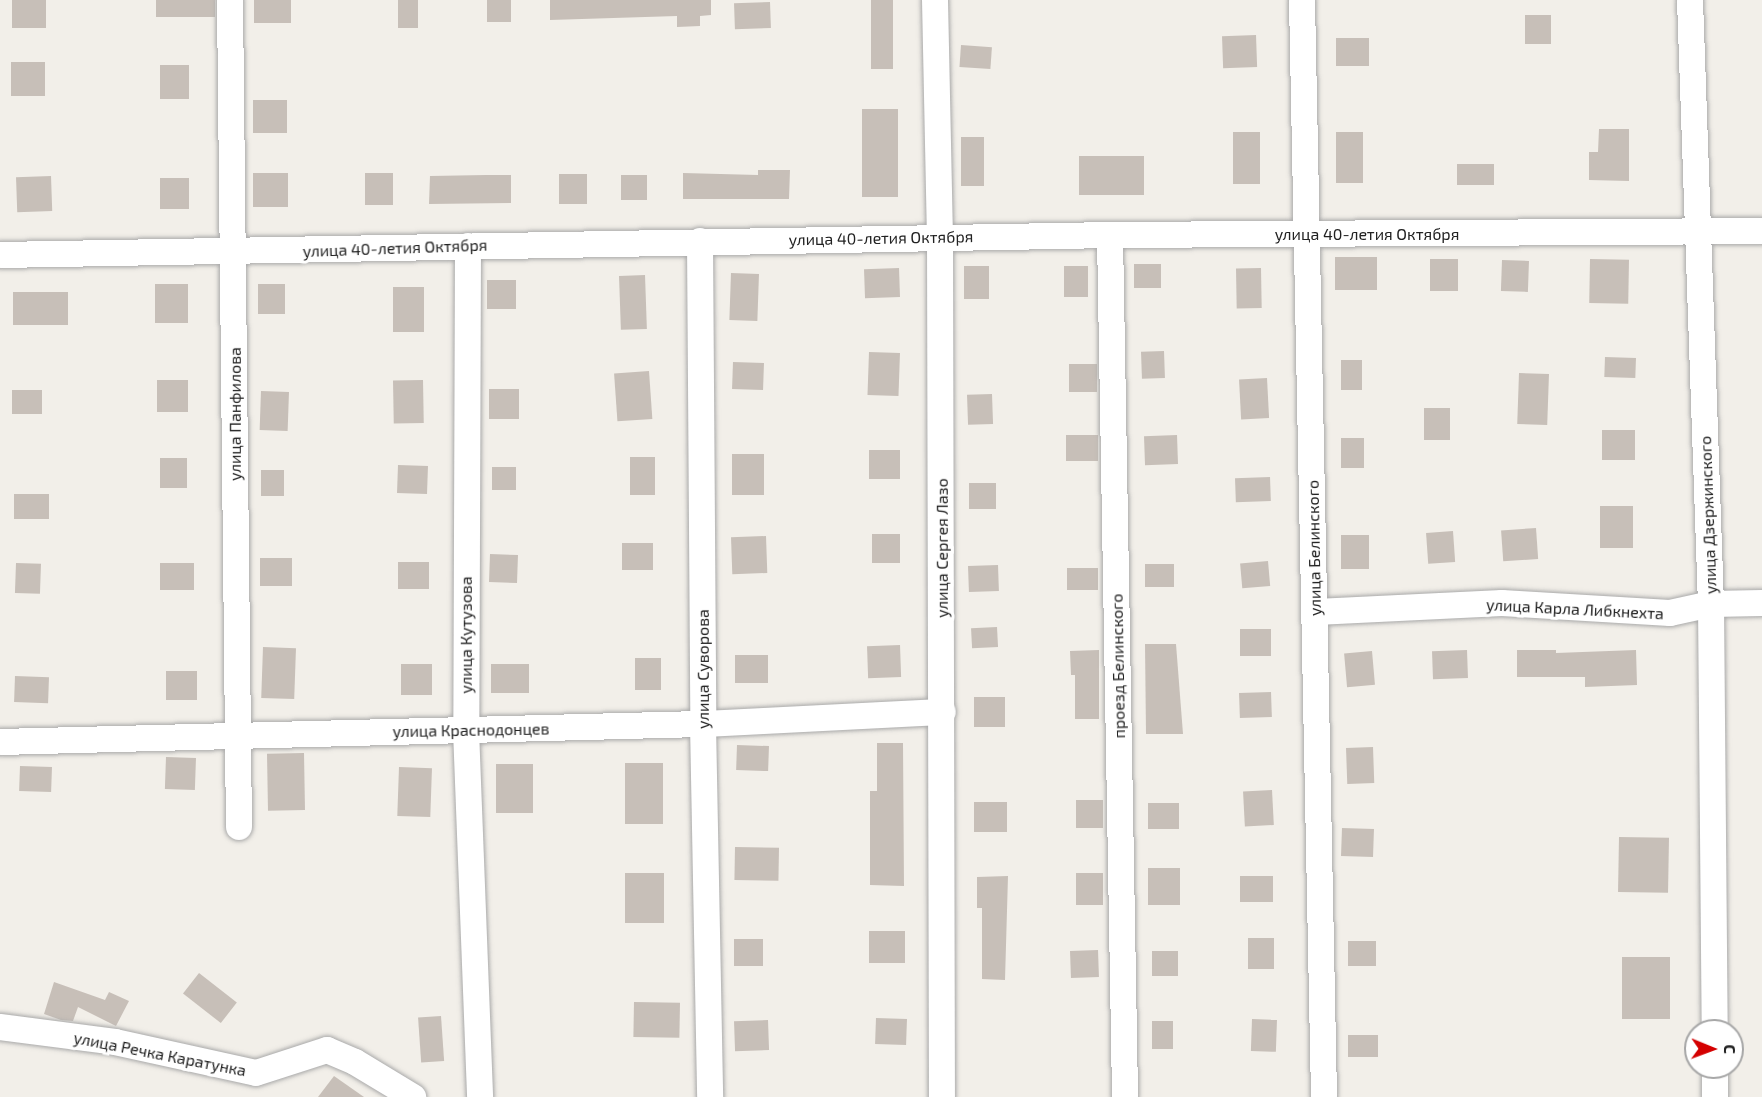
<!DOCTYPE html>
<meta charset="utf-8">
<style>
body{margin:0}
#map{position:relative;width:1762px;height:1097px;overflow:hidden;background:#f2efe9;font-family:"Exo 2",sans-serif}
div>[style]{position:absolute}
.building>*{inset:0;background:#c7bfb8;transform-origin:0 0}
.roads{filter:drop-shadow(0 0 2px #a9a9a9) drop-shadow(0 0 2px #a9a9a9)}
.street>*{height:26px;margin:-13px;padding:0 13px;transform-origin:13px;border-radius:13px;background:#fff}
span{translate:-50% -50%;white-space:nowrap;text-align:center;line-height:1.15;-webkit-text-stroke:6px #fff;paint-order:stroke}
.street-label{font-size:16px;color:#222}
.north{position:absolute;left:1684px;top:1019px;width:60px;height:60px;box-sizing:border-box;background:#fff;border:2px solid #a7a7a7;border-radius:50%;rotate:91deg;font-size:16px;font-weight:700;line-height:24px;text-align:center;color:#222}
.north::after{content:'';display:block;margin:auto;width:21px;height:27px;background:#d40000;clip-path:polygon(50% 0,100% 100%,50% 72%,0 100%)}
</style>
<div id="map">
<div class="building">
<div style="left:12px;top:0;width:34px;height:28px"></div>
<div style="left:156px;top:0;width:59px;height:17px"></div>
<div style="left:254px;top:0;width:37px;height:23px"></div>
<div style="left:398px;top:0;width:20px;height:28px"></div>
<div style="left:487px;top:0;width:24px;height:22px"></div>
<div style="clip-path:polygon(550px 0,711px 0,711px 15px,700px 16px,700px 26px,677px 27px,677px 16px,550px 20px)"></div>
<div style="left:871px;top:0;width:22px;height:69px"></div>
<div style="left:770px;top:2px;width:26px;height:36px;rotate:88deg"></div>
<div style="left:1525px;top:15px;width:26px;height:29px"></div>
<div style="left:1256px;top:35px;width:32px;height:34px;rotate:88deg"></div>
<div style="left:1336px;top:38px;width:33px;height:28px"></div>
<div style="left:961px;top:45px;width:31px;height:22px;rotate:4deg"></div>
<div style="left:45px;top:62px;width:34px;height:34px;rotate:90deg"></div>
<div style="left:160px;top:65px;width:29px;height:34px"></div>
<div style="left:253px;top:100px;width:34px;height:33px"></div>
<div style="left:862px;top:109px;width:36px;height:88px"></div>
<div style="clip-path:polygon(1599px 129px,1629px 129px,1629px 181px,1589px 180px,1589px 152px,1598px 152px)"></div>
<div style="left:1233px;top:132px;width:27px;height:52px"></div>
<div style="left:1336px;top:132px;width:27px;height:51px"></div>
<div style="left:961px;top:137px;width:23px;height:49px"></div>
<div style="left:1144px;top:156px;width:39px;height:65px;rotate:90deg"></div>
<div style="left:1457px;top:164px;width:37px;height:21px"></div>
<div style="clip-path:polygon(758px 170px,790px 170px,789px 199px,683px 199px,683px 173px,758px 175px)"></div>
<div style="left:253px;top:173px;width:35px;height:34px"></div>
<div style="left:365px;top:173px;width:28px;height:32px"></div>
<div style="left:559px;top:174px;width:28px;height:30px"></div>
<div style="clip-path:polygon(486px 175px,511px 175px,511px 203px,429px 204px,430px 176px)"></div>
<div style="left:621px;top:175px;width:26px;height:25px"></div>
<div style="left:51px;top:176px;width:35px;height:35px;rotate:88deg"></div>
<div style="left:189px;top:178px;width:31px;height:29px;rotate:90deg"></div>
<div style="left:1377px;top:257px;width:33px;height:42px;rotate:90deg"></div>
<div style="left:1430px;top:259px;width:28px;height:32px"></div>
<div style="left:1590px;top:259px;width:39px;height:44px;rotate:1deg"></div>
<div style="left:1502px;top:260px;width:27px;height:31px;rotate:2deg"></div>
<div style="left:1161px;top:264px;width:24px;height:27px;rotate:90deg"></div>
<div style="left:964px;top:266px;width:25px;height:33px"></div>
<div style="left:1064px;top:266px;width:24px;height:31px"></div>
<div style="left:899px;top:268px;width:29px;height:35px;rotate:88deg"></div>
<div style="left:1261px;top:268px;width:40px;height:25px;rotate:89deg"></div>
<div style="left:731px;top:273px;width:28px;height:47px;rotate:2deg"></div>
<div style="left:645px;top:275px;width:54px;height:26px;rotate:88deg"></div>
<div style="left:487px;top:280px;width:29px;height:29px"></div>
<div style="left:155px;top:284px;width:33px;height:39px"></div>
<div style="left:258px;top:284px;width:27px;height:30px"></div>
<div style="left:393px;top:287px;width:31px;height:45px"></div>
<div style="left:13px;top:292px;width:55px;height:33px"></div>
<div style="left:1164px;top:351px;width:27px;height:23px;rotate:88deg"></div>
<div style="left:869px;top:352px;width:31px;height:43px;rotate:2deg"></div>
<div style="left:1605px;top:357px;width:31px;height:20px;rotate:2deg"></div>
<div style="left:1341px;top:360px;width:21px;height:30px"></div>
<div style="left:733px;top:362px;width:31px;height:27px;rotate:2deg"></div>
<div style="left:1069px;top:364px;width:28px;height:28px"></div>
<div style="left:649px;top:371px;width:48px;height:35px;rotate:86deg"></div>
<div style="left:1519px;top:373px;width:30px;height:51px;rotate:2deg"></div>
<div style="left:1267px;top:378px;width:40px;height:28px;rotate:87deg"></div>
<div style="left:188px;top:380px;width:32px;height:31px;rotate:90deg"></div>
<div style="left:423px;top:380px;width:43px;height:30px;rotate:89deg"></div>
<div style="left:489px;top:389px;width:30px;height:30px"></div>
<div style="left:12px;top:390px;width:30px;height:24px"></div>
<div style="left:261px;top:391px;width:28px;height:39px;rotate:2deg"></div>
<div style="left:992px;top:394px;width:30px;height:25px;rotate:88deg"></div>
<div style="left:1424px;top:408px;width:26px;height:32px"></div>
<div style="left:1602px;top:430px;width:33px;height:30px"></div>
<div style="left:1066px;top:435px;width:32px;height:26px"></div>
<div style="left:1177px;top:435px;width:29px;height:33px;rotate:88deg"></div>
<div style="left:1364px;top:438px;width:30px;height:23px;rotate:90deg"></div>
<div style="left:869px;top:450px;width:31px;height:29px"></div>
<div style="left:732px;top:454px;width:32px;height:41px"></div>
<div style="left:630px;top:457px;width:25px;height:38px"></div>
<div style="left:160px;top:458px;width:27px;height:30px"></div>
<div style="left:398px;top:465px;width:30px;height:28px;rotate:2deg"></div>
<div style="left:492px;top:467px;width:24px;height:23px"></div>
<div style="left:261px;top:470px;width:23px;height:26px"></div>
<div style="left:1270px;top:477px;width:24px;height:35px;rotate:88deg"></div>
<div style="left:996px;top:483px;width:26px;height:27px;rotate:90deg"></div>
<div style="left:49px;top:494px;width:25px;height:35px;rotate:90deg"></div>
<div style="left:1600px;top:506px;width:33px;height:42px"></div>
<div style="left:1536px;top:528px;width:31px;height:35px;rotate:86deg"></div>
<div style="left:1453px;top:531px;width:31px;height:27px;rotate:86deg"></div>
<div style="left:900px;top:534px;width:29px;height:28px;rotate:90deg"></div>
<div style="left:1341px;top:535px;width:28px;height:34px"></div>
<div style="left:766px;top:536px;width:37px;height:35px;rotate:88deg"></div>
<div style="left:622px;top:543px;width:31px;height:27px"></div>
<div style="left:490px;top:554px;width:28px;height:28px;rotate:2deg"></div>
<div style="left:260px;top:558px;width:32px;height:28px"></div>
<div style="left:1268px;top:561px;width:25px;height:28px;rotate:85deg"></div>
<div style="left:398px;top:562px;width:31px;height:27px"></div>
<div style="left:16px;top:563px;width:25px;height:30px;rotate:2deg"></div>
<div style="left:160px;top:563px;width:34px;height:27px"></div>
<div style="left:1145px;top:564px;width:29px;height:23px"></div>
<div style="left:998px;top:565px;width:26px;height:30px;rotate:88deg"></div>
<div style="left:1067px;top:568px;width:31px;height:22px"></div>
<div style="left:997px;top:627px;width:20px;height:26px;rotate:87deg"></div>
<div style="left:1240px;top:629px;width:31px;height:27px"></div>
<div style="clip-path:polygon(1145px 644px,1176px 644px,1183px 734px,1146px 734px)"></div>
<div style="left:900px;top:645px;width:32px;height:33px;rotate:88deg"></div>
<div style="left:263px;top:647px;width:33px;height:51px;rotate:2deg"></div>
<div style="clip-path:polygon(1099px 650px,1099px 719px,1075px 719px,1075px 675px,1071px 675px,1070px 651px)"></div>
<div style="left:1467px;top:650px;width:28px;height:35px;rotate:88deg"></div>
<div style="clip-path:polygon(1517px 650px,1556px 650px,1556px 653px,1636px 650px,1637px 685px,1585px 687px,1585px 677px,1517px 677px)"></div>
<div style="left:1372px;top:651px;width:34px;height:28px;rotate:85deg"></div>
<div style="left:735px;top:655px;width:33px;height:28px"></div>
<div style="left:635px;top:658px;width:26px;height:32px"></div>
<div style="left:401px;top:664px;width:31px;height:31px"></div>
<div style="left:491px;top:664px;width:38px;height:29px"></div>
<div style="left:166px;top:671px;width:31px;height:29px"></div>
<div style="left:15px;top:676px;width:34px;height:26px;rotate:2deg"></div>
<div style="left:1271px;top:692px;width:25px;height:32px;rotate:88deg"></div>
<div style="left:1005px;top:697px;width:30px;height:31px;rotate:90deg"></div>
<div style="clip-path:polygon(877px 743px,903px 743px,904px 886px,870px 885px,870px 791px,877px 791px)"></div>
<div style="left:737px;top:745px;width:32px;height:25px;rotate:2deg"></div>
<div style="left:1373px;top:747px;width:36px;height:27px;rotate:88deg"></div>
<div style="left:304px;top:753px;width:57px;height:37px;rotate:89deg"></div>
<div style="left:166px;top:757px;width:30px;height:32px;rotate:2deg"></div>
<div style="left:625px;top:763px;width:38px;height:61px"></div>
<div style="left:496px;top:764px;width:37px;height:49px"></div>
<div style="left:20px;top:766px;width:32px;height:25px;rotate:2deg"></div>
<div style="left:399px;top:767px;width:33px;height:49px;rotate:2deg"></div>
<div style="left:1272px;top:790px;width:35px;height:29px;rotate:87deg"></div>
<div style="left:1076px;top:800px;width:27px;height:28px"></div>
<div style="left:1007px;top:802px;width:30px;height:33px;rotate:90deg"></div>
<div style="left:1148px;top:803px;width:31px;height:26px"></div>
<div style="left:1342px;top:828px;width:32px;height:28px;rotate:2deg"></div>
<div style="left:1619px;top:837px;width:50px;height:55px;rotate:1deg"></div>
<div style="left:735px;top:847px;width:44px;height:33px;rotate:1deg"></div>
<div style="left:1148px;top:868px;width:32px;height:37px"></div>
<div style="left:664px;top:873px;width:50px;height:39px;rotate:90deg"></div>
<div style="left:1076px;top:873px;width:27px;height:32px"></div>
<div style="clip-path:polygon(1008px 876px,1005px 980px,982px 979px,982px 908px,977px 908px,977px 877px)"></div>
<div style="left:1273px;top:876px;width:26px;height:33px;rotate:90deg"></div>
<div style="left:869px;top:931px;width:36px;height:32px"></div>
<div style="left:1274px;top:938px;width:31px;height:26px;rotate:90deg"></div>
<div style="left:734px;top:939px;width:29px;height:27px"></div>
<div style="left:1348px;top:941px;width:28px;height:25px"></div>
<div style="left:1098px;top:950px;width:27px;height:28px;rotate:88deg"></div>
<div style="left:1152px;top:951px;width:26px;height:25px"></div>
<div style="left:1622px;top:957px;width:48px;height:62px"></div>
<div style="left:199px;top:973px;width:48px;height:26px;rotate:38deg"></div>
<div style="clip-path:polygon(54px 982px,105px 1000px,109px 992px,129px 1001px,116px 1026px,78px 1007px,73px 1021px,61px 1020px,44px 1014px)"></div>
<div style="left:634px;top:1002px;width:46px;height:35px;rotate:1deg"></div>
<div style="left:441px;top:1016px;width:45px;height:23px;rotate:86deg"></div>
<div style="left:876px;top:1018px;width:31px;height:26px;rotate:2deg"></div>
<div style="left:1252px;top:1019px;width:25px;height:32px;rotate:2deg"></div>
<div style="left:768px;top:1020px;width:30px;height:34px;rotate:88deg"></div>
<div style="left:1152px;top:1021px;width:21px;height:28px"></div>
<div style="left:1348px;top:1035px;width:30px;height:22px"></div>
<div style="clip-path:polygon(334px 1076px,364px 1097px,318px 1097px)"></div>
</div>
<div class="roads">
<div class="street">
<div style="left:230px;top:0;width:827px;rotate:89.38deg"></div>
<div style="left:935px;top:0;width:237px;rotate:88.8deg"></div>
<div style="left:940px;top:237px;width:860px;rotate:89.87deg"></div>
<div style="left:1302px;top:0;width:1097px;rotate:88.85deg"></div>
<div style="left:1690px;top:0;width:604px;rotate:88.01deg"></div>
<div style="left:1711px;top:604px;width:427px;rotate:89.5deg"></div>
<div style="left:1110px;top:235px;width:862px;rotate:89deg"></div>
<div style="left:700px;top:241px;width:483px;rotate:89.6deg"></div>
<div style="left:703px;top:724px;width:373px;rotate:88.9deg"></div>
<div style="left:468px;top:246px;width:484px;rotate:90.2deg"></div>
<div style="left:466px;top:730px;width:367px;rotate:87.8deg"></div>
<div style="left:0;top:255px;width:1110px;rotate:-1.03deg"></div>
<div style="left:1110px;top:235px;width:652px;rotate:-0.35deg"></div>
<div style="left:1316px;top:612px;width:186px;rotate:-2.8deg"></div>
<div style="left:1502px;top:603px;width:168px;rotate:3.4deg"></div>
<div style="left:1670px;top:613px;width:42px;rotate:-12.4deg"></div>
<div style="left:1711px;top:604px;width:51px;rotate:-1.1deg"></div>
<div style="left:0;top:742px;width:703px;rotate:-1.47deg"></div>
<div style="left:703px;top:724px;width:240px;rotate:-2.9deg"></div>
<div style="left:0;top:1027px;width:116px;rotate:7.4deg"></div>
<div style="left:115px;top:1042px;width:144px;rotate:12.4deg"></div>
<div style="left:256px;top:1073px;width:75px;rotate:-17.9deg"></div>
<div style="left:327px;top:1050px;width:30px;rotate:23deg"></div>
<div style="left:355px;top:1062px;width:68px;rotate:31.1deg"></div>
<div style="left:1715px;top:1067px;width:30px;rotate:90deg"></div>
</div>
</div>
<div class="street-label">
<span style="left:1367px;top:234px">улица 40-летия Октября</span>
<span style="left:881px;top:238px;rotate:-1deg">улица 40-летия Октября</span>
<span style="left:395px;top:248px;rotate:-2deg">улица 40-летия Октября</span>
<span style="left:235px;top:414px;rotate:-90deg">улица Панфилова</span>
<span style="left:1708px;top:515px;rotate:-92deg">улица Дзержинского</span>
<span style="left:942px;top:548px;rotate:-90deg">улица Сергея Лазо</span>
<span style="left:1314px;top:548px;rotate:-91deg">улица Белинского</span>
<span style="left:1575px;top:609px;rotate:3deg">улица Карла Либкнехта</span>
<span style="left:466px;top:635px;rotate:-90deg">улица Кутузова</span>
<span style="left:1118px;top:666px;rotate:-91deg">проезд Белинского</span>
<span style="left:703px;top:669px;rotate:-90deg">улица Суворова</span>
<span style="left:471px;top:730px;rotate:-1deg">улица Краснодонцев</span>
<span style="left:160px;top:1054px;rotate:11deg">улица Речка Каратунка</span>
</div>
<div class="north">С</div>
</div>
